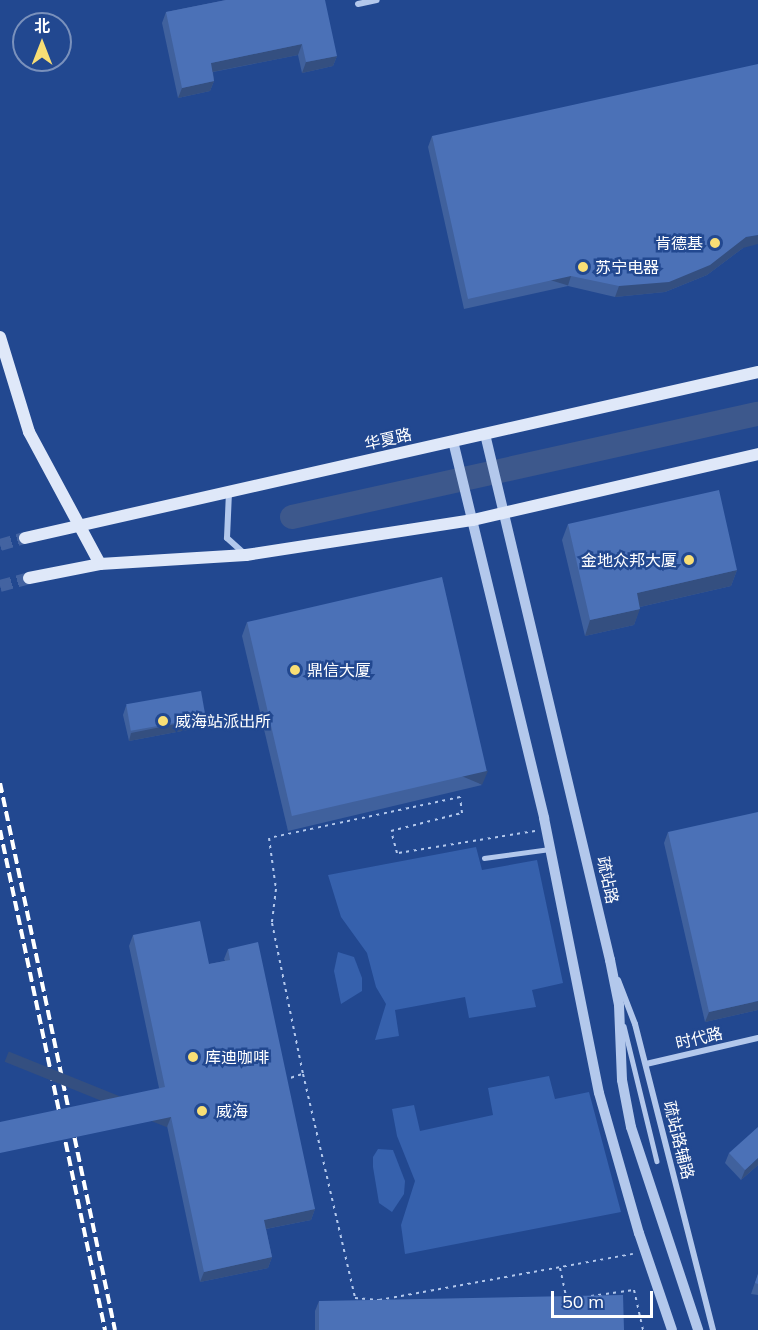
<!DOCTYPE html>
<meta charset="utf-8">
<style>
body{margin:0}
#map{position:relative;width:758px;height:1330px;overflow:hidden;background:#224890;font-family:Mulish,"Noto Sans SC",sans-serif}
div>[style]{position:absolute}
.green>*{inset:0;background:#3661ad}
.river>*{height:24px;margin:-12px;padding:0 12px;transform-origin:12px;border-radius:12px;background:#3d588c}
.secondary-tunnel>*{height:12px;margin-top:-6px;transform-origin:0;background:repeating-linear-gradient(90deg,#4363a1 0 12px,transparent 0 18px)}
.path>*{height:2px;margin-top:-1px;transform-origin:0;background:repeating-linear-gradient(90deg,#b3c8ec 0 3px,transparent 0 7.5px)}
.service>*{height:4.5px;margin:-2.25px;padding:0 2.25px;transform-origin:2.25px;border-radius:2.25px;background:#b3c8ec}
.minor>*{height:6px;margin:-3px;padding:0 3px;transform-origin:3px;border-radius:3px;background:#b3c8ec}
.tertiary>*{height:10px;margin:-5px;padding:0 5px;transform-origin:5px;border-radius:5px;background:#b3c8ec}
.secondary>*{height:12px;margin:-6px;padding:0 6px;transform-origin:6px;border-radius:6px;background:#dfe8f9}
.rail>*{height:4px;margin-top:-2px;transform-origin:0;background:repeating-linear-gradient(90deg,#fff 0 10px,transparent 0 14.5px)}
.wall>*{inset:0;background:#40619d}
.shaded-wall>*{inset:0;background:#344f80;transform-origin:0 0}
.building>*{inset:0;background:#4b71b7;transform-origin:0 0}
.dots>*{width:16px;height:16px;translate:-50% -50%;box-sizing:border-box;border:3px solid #224890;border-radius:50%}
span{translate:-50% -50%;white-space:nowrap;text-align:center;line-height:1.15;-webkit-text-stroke:5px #224890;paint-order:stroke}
.poi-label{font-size:16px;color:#fff}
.right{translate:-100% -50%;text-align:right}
.left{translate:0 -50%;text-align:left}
.street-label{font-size:16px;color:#fff}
.north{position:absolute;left:12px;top:12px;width:60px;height:60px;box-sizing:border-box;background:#224890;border:2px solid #7a91bc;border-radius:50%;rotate:0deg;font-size:16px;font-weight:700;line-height:24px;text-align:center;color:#fff}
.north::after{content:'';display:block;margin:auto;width:21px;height:27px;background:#f8de75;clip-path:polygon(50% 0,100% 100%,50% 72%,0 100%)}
.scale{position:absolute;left:551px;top:1291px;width:102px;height:27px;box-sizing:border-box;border:3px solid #fff;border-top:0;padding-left:8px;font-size:18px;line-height:21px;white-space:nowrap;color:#fff;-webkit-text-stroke:4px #224890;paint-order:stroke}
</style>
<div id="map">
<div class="green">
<div style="clip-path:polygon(476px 847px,482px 870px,537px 860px,563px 983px,532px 990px,536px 1007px,469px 1018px,465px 997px,395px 1010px,399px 1036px,375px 1040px,386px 1004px,376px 987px,367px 953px,341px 917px,328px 875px)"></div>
<div style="clip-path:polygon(338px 952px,354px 957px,362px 978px,362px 991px,341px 1004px,334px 971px)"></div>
<div style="clip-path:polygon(549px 1076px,555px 1099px,589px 1092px,621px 1212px,405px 1254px,401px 1225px,415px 1181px,397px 1136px,392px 1109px,414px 1105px,420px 1131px,493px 1115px,488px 1088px)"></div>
<div style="clip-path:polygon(378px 1149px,393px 1150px,405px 1181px,404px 1194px,392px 1212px,379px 1203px,373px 1167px,373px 1157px)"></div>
</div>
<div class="river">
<div style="left:292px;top:517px;width:477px;rotate:-12.5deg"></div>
</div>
<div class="secondary-tunnel">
<div style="left:0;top:545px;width:26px;rotate:-16deg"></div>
<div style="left:0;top:586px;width:30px;rotate:-15deg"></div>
</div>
<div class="path">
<div style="left:535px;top:831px;width:140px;rotate:170.9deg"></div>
<div style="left:397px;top:853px;width:23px;rotate:-105deg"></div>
<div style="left:391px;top:831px;width:73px;rotate:-14.2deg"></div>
<div style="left:462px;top:813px;width:16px;rotate:-97deg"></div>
<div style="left:460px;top:797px;width:195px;rotate:167.9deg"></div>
<div style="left:269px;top:838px;width:51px;rotate:82.2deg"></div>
<div style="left:276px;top:889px;width:34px;rotate:97deg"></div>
<div style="left:272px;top:923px;width:154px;rotate:78.4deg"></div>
<div style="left:303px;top:1074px;width:230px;rotate:76.9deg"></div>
<div style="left:355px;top:1298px;width:24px;rotate:5deg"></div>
<div style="left:379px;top:1300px;width:258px;rotate:-10.3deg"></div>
<div style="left:284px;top:1080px;width:20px;rotate:-18deg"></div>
<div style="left:560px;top:1268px;width:30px;rotate:78deg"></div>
<div style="left:591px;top:1296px;width:43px;rotate:-7.9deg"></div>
<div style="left:634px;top:1290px;width:41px;rotate:77.3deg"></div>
</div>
<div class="service">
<div style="left:484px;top:858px;width:68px;rotate:-7.7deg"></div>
<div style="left:624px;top:1026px;width:139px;rotate:76.3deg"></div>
</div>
<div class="minor">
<div style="left:358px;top:4px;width:19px;rotate:-12deg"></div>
<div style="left:229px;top:492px;width:46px;rotate:92.5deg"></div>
<div style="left:227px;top:538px;width:24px;rotate:42deg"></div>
<div style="left:618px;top:980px;width:47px;rotate:68.9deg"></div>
<div style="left:635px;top:1024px;width:316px;rotate:75.7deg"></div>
<div style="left:646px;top:1064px;width:115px;rotate:-13.1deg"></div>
</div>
<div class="tertiary">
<div style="left:485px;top:434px;width:541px;rotate:76.63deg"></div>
<div style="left:610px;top:960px;width:46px;rotate:78.7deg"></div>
<div style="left:619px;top:1005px;width:75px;rotate:87.7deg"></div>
<div style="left:622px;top:1080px;width:48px;rotate:79.2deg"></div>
<div style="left:631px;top:1127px;width:214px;rotate:71.7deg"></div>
<div style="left:453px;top:441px;width:388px;rotate:76.4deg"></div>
<div style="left:544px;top:818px;width:280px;rotate:78.7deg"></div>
<div style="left:599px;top:1093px;width:146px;rotate:74.1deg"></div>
<div style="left:639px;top:1233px;width:102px;rotate:71.2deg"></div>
</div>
<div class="secondary">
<div style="left:0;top:337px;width:99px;rotate:73deg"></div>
<div style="left:29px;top:432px;width:150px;rotate:61.7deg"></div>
<div style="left:25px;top:538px;width:752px;rotate:-12.76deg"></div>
<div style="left:29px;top:578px;width:72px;rotate:-11.2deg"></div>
<div style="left:100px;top:564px;width:146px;rotate:-3.5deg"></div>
<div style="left:246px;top:555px;width:230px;rotate:-8.8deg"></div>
<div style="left:473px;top:520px;width:293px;rotate:-13deg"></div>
</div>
<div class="rail">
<div style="left:0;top:783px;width:559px;rotate:78.13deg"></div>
<div style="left:0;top:830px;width:511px;rotate:78.14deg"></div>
</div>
<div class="wall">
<div style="clip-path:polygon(226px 0,337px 56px,333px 66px,302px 73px,298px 55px,213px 72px,214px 81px,210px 91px,178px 98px,162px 23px,166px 12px)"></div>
<div style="clip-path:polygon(432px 136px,743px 248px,707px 275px,665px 292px,615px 297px,568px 286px,464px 309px,428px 147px)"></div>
<div style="clip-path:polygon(568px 524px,737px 570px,731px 586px,640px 607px,634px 625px,585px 636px,562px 540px)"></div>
<div style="clip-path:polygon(247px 622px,482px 785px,288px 831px,242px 636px)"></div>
<div style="clip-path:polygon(126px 706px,203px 727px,129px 741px,123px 715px)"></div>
<div style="clip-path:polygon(668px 832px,758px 1010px,705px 1022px,664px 843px)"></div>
<div style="clip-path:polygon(133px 935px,209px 964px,225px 961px,224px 959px,228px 949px,315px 1209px,311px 1220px,266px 1229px,272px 1257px,268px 1268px,200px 1282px,129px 946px)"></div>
<div style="clip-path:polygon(729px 1153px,758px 1165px,741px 1180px,725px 1163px)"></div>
<div style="clip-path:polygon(758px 1274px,758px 1295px,751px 1294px)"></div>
<div style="clip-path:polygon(319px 1301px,624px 1330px,315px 1330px,315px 1311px)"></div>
</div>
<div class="shaded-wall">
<div style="clip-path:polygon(302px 44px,298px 55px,207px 73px,211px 63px)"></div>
<div style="clip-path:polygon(337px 56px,333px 66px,302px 73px,306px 62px)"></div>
<div style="clip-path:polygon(214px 81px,210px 91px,178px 98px,182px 88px)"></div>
<div style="clip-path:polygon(758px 235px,758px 244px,743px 248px,707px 275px,665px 292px,615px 297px,619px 286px,746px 237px)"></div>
<div style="left:571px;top:276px;width:10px;height:106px;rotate:107deg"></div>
<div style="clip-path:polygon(737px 570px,731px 586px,631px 609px,637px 593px)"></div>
<div style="clip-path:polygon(640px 609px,634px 625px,585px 636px,590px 620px)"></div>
<div style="clip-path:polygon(206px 718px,203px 727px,129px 741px,131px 733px)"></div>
<div style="left:488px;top:771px;width:15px;height:200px;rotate:113deg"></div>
<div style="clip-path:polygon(758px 1001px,758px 1010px,705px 1022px,709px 1012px)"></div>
<div style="left:171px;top:1117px;width:11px;height:175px;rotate:112deg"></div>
<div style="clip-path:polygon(758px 1158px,758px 1165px,741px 1180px,745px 1170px)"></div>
<div style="clip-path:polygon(315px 1209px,311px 1220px,260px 1230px,264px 1220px)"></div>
<div style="clip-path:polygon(272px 1257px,268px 1268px,200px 1282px,204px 1272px)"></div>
</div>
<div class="building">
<div style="clip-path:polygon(226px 0,325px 0,337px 56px,306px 62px,302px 44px,211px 63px,214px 81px,182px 88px,166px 12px)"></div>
<div style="clip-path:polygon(758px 64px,758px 235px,746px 237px,710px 265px,669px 282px,619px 286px,571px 276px,468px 299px,432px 136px)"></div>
<div style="clip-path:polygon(719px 490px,737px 570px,637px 593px,640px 609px,590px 620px,568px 524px)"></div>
<div style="left:442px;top:577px;width:199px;height:200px;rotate:77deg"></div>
<div style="left:201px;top:691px;width:27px;height:76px;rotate:80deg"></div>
<div style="clip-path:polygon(758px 812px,758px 1001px,709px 1012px,668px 832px)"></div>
<div style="clip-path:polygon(200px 921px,209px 964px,230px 960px,228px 949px,258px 942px,315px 1209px,264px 1220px,272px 1257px,204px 1272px,171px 1117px,0 1153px,0 1122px,165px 1087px,133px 935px)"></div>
<div style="clip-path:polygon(758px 1127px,758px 1158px,745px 1170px,729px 1153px)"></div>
<div style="clip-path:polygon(758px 1274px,758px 1284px,755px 1283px)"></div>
<div style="clip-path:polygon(623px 1295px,624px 1330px,319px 1330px,319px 1301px)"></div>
</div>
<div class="dots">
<div style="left:715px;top:243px;background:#f8de75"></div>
<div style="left:583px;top:267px;background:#f8de75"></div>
<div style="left:689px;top:560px;background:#f8de75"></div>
<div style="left:295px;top:670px;background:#f8de75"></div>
<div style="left:163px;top:721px;background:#f8de75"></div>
<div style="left:193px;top:1057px;background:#f8de75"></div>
<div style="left:202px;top:1111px;background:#f8de75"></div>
</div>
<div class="poi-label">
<span class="right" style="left:703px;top:243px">肯德基</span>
<span class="left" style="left:595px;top:267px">苏宁电器</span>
<span class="right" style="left:677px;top:560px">金地众邦大厦</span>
<span class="left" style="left:307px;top:670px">鼎信大厦</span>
<span class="left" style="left:175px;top:721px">威海站派出所</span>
<span class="left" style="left:205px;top:1057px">库迪咖啡</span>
<span class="left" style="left:216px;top:1111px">威海</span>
</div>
<div class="street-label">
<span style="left:388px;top:439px;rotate:-13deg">华夏路</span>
<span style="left:608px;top:880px;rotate:78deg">疏站路</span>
<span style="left:699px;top:1038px;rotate:-13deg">时代路</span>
<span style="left:679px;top:1140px;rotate:76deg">疏站路辅路</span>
</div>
<div class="north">北</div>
<div class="scale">50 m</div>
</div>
